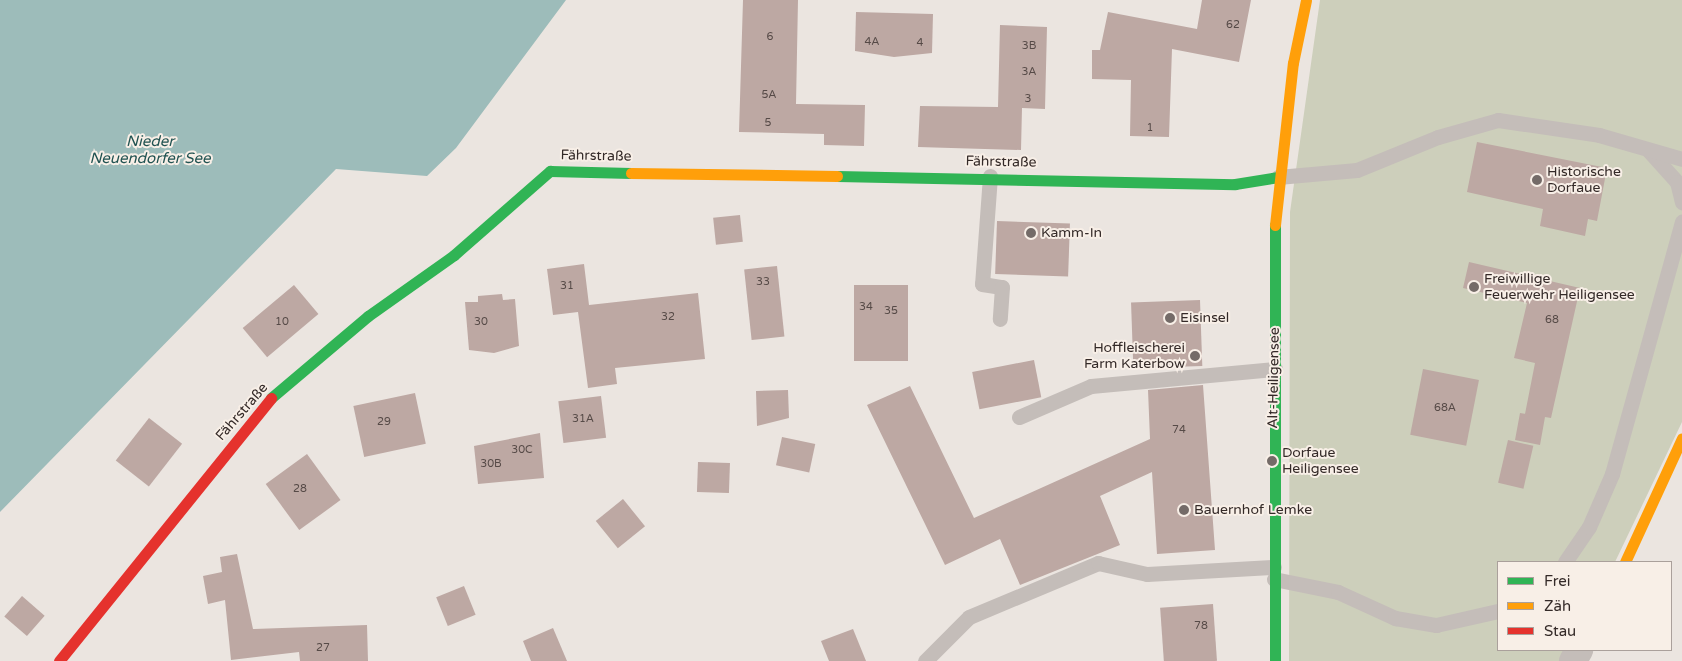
<!DOCTYPE html>
<meta charset="utf-8">
<style>
body{margin:0}
#map{position:relative;width:1682px;height:661px;overflow:hidden;background:#ebe5e0;font-family:"Varela Round",sans-serif}
div>[style]{position:absolute}
.green>*{inset:0;background:#cdcfbb}
.water>*{inset:0;background:#9dbcba}
.building>*{inset:0;background:#bda8a3;transform-origin:0 0}
.lane>*{height:15px;margin:-7.5px;padding:0 7.5px;transform-origin:7.5px;border-radius:7.5px;background:#c4bdb9}
.street>*{height:28px;margin:-14px;padding:0 14px;transform-origin:14px;border-radius:14px;background:#c4bdb9}
.fast>*{height:11px;margin:-5.5px;padding:0 5.5px;transform-origin:5.5px;border-radius:5.5px;background:#30b455}
.slow>*{height:11px;margin:-5.5px;padding:0 5.5px;transform-origin:5.5px;border-radius:5.5px;background:#ff9f0a}
.jam>*{height:11px;margin:-5.5px;padding:0 5.5px;transform-origin:5.5px;border-radius:5.5px;background:#e5322d}
.dots>*{width:14px;height:14px;translate:-50% -50%;box-sizing:border-box;border:2px solid #f8efe7;border-radius:50%}
span{translate:-50% -50%;white-space:nowrap;text-align:center;line-height:1.15;-webkit-text-stroke:4px #f8efe7;paint-order:stroke}
.number-label{font-size:11px;color:#564a47}
.number-label span{-webkit-text-stroke-width:0}
.street-label{font-size:14px;color:#342a28}
.poi-label{font-size:14px;color:#342a28}
.left{translate:0 -50%;text-align:left}
.right{translate:-100% -50%;text-align:right}
.water-label{font-size:15px;color:#205251;font-style:italic}
.legend{position:absolute;left:1497px;top:561px;width:175px;height:90px;box-sizing:border-box;background:#f8efe7;border:1px solid #aaa09b;margin:0;padding:6px 9px;list-style:none;font-size:15px;color:#342a28}
.legend li{display:flex;align-items:center;gap:10px;height:25px}
.legend b{width:25px;border:1px solid #aaa09b}
</style>
<div id="map">
<div class="green">
<div style="clip-path:polygon(1320px 0,1682px 0,1682px 422px,1615px 562px,1498px 562px,1498px 650px,1571px 650px,1565px 661px,1289px 661px,1290px 212px)"></div>
</div>
<div class="water">
<div style="clip-path:polygon(0 0,566px 0,456px 148px,427px 176px,336px 169px,0 512px)"></div>
</div>
<div class="building">
<div style="clip-path:polygon(743px 0,798px 0,796px 104px,865px 105px,864px 146px,824px 145px,824px 134px,739px 132px)"></div>
<div style="clip-path:polygon(1202px 0,1251px 0,1239px 62px,1172px 49px,1169px 137px,1130px 136px,1131px 80px,1092px 79px,1092px 50px,1100px 50px,1108px 12px,1197px 29px)"></div>
<div style="clip-path:polygon(856px 12px,933px 14px,932px 53px,894px 57px,855px 51px)"></div>
<div style="clip-path:polygon(1000px 25px,1047px 27px,1045px 109px,1022px 108px,1021px 150px,918px 147px,920px 106px,998px 107px)"></div>
<div style="clip-path:polygon(1477px 142px,1607px 168px,1597px 221px,1588px 219px,1585px 236px,1540px 226px,1543px 209px,1467px 192px)"></div>
<div style="left:740px;top:215px;width:27px;height:27px;rotate:84deg"></div>
<div style="left:997px;top:221px;width:73px;height:53px;rotate:2deg"></div>
<div style="clip-path:polygon(1469px 262px,1580px 288px,1551px 418px,1545px 417px,1540px 445px,1515px 440px,1520px 413px,1537px 416px,1525px 414px,1535px 363px,1514px 358px,1527px 303px,1463px 288px)"></div>
<div style="clip-path:polygon(584px 264px,589px 305px,698px 293px,705px 359px,615px 368px,617px 384px,588px 388px,578px 312px,553px 315px,547px 269px)"></div>
<div style="left:777px;top:266px;width:71px;height:33px;rotate:84deg"></div>
<div style="left:294px;top:285px;width:38px;height:67px;rotate:50deg"></div>
<div style="left:854px;top:285px;width:54px;height:76px"></div>
<div style="clip-path:polygon(502px 294px,503px 300px,515px 299px,519px 346px,494px 353px,469px 350px,465px 302px,478px 302px,478px 296px)"></div>
<div style="left:1200px;top:300px;width:66px;height:69px;rotate:88deg"></div>
<div style="left:1034px;top:360px;width:38px;height:63px;rotate:79deg"></div>
<div style="left:1423px;top:369px;width:57px;height:67px;rotate:11deg"></div>
<div style="clip-path:polygon(1203px 385px,1215px 550px,1157px 554px,1152px 472px,1100px 496px,1120px 545px,1020px 585px,1000px 539px,945px 565px,867px 405px,910px 386px,974px 518px,1150px 439px,1148px 390px)"></div>
<div style="clip-path:polygon(788px 390px,789px 418px,757px 426px,756px 391px)"></div>
<div style="left:415px;top:393px;width:52px;height:63px;rotate:78deg"></div>
<div style="left:601px;top:396px;width:42px;height:43px;rotate:83deg"></div>
<div style="left:149px;top:418px;width:42px;height:54px;rotate:38deg"></div>
<div style="clip-path:polygon(540px 433px,544px 478px,478px 484px,474px 446px)"></div>
<div style="left:782px;top:437px;width:34px;height:29px;rotate:12deg"></div>
<div style="left:1508px;top:440px;width:26px;height:44px;rotate:13deg"></div>
<div style="left:307px;top:454px;width:57px;height:51px;rotate:54deg"></div>
<div style="left:698px;top:462px;width:32px;height:30px;rotate:2deg"></div>
<div style="left:623px;top:499px;width:35px;height:35px;rotate:51deg"></div>
<div style="clip-path:polygon(237px 554px,253px 629px,367px 625px,368px 661px,300px 661px,299px 652px,231px 660px,225px 600px,208px 604px,203px 576px,222px 572px,220px 557px)"></div>
<div style="left:464px;top:586px;width:31px;height:30px;rotate:68deg"></div>
<div style="left:22px;top:596px;width:30px;height:27px;rotate:41deg"></div>
<div style="left:1213px;top:604px;width:57px;height:53px;rotate:86deg"></div>
<div style="clip-path:polygon(553px 628px,567px 661px,531px 661px,523px 641px)"></div>
<div style="clip-path:polygon(853px 629px,866px 661px,829px 661px,821px 641px)"></div>
</div>
<div class="lane">
<div style="left:1649px;top:151px;width:42px;rotate:47.9deg"></div>
<div style="left:1677px;top:182px;width:21px;rotate:76deg"></div>
<div style="left:990px;top:176px;width:108px;rotate:94.2deg"></div>
<div style="left:982px;top:284px;width:20px;rotate:9deg"></div>
<div style="left:1002px;top:287px;width:32px;rotate:94deg"></div>
<div style="left:1278px;top:177px;width:79px;rotate:-5.1deg"></div>
<div style="left:1357px;top:170px;width:87px;rotate:-22.2deg"></div>
<div style="left:1438px;top:137px;width:62px;rotate:-15.8deg"></div>
<div style="left:1498px;top:120px;width:102px;rotate:8.4deg"></div>
<div style="left:1599px;top:135px;width:86px;rotate:16.1deg"></div>
<div style="left:1019px;top:417px;width:78px;rotate:-23.3deg"></div>
<div style="left:1091px;top:386px;width:185px;rotate:-5.3deg"></div>
<div style="left:1565px;top:562px;width:42px;rotate:-55.6deg"></div>
<div style="left:1589px;top:527px;width:58px;rotate:-66.5deg"></div>
<div style="left:1612px;top:474px;width:262px;rotate:-74.5deg"></div>
<div style="left:1274px;top:579px;width:65px;rotate:11.5deg"></div>
<div style="left:1338px;top:592px;width:63px;rotate:24.5deg"></div>
<div style="left:1395px;top:618px;width:42px;rotate:9.7deg"></div>
<div style="left:1436px;top:625px;width:64px;rotate:-12.7deg"></div>
<div style="left:925px;top:661px;width:62px;rotate:-45deg"></div>
<div style="left:969px;top:617px;width:140px;rotate:-22.7deg"></div>
<div style="left:1098px;top:563px;width:50px;rotate:12.7deg"></div>
<div style="left:1147px;top:574px;width:127px;rotate:-3.2deg"></div>
</div>
<div class="street">
<div style="left:1573px;top:661px;width:13px;rotate:-61deg"></div>
</div>
<div class="fast">
<div style="left:837px;top:176px;width:398px;rotate:1.2deg"></div>
<div style="left:1235px;top:184px;width:44px;rotate:-9.2deg"></div>
<div style="left:271px;top:398px;width:127px;rotate:-40.2deg"></div>
<div style="left:368px;top:316px;width:105px;rotate:-35.3deg"></div>
<div style="left:454px;top:255px;width:128px;rotate:-41.2deg"></div>
<div style="left:550px;top:171px;width:81px;rotate:1.4deg"></div>
<div style="left:1275px;top:661px;width:436px;rotate:-90deg"></div>
</div>
<div class="slow">
<div style="left:631px;top:173px;width:206px;rotate:0.8deg"></div>
<div style="left:1275px;top:225px;width:163px;rotate:-83.7deg"></div>
<div style="left:1293px;top:63px;width:64px;rotate:-78.3deg"></div>
<div style="left:1625px;top:562px;width:136px;rotate:-65.3deg"></div>
</div>
<div class="jam">
<div style="left:59px;top:661px;width:338px;rotate:-51.1deg"></div>
</div>
<div class="dots">
<div style="left:1537px;top:180px;background:#746b68"></div>
<div style="left:1031px;top:233px;background:#746b68"></div>
<div style="left:1474px;top:287px;background:#746b68"></div>
<div style="left:1170px;top:318px;background:#746b68"></div>
<div style="left:1195px;top:356px;background:#746b68"></div>
<div style="left:1272px;top:461px;background:#746b68"></div>
<div style="left:1184px;top:510px;background:#746b68"></div>
</div>
<div class="number-label">
<span style="left:1233px;top:25px">62</span>
<span style="left:770px;top:37px">6</span>
<span style="left:872px;top:42px">4A</span>
<span style="left:920px;top:43px">4</span>
<span style="left:1029px;top:46px">3B</span>
<span style="left:1029px;top:72px">3A</span>
<span style="left:769px;top:95px">5A</span>
<span style="left:1028px;top:99px">3</span>
<span style="left:768px;top:123px">5</span>
<span style="left:1150px;top:128px">1</span>
<span style="left:763px;top:282px">33</span>
<span style="left:567px;top:286px">31</span>
<span style="left:866px;top:307px">34</span>
<span style="left:891px;top:311px">35</span>
<span style="left:668px;top:317px">32</span>
<span style="left:1552px;top:320px">68</span>
<span style="left:282px;top:322px">10</span>
<span style="left:481px;top:322px">30</span>
<span style="left:1445px;top:408px">68A</span>
<span style="left:583px;top:419px">31A</span>
<span style="left:384px;top:422px">29</span>
<span style="left:1179px;top:430px">74</span>
<span style="left:522px;top:450px">30C</span>
<span style="left:491px;top:464px">30B</span>
<span style="left:300px;top:489px">28</span>
<span style="left:1201px;top:626px">78</span>
<span style="left:323px;top:648px">27</span>
</div>
<div class="street-label">
<span style="left:596px;top:156px;rotate:1deg">Fährstraße</span>
<span style="left:1001px;top:162px;rotate:1deg">Fährstraße</span>
<span style="left:1274px;top:378px;rotate:-89deg">Alt-Heiligensee</span>
<span style="left:242px;top:412px;rotate:-49deg">Fährstraße</span>
</div>
<div class="poi-label">
<span class="left" style="left:1547px;top:180px">Historische<br>Dorfaue</span>
<span class="left" style="left:1041px;top:233px">Kamm-In</span>
<span class="left" style="left:1484px;top:287px">Freiwillige<br>Feuerwehr Heiligensee</span>
<span class="left" style="left:1180px;top:318px">Eisinsel</span>
<span class="right" style="left:1185px;top:356px">Hoffleischerei<br>Farm Katerbow</span>
<span class="left" style="left:1282px;top:461px">Dorfaue<br>Heiligensee</span>
<span class="left" style="left:1194px;top:510px">Bauernhof Lemke</span>
</div>
<div class="water-label">
<span style="left:150px;top:150px">Nieder<br>Neuendorfer See</span>
</div>
<ul class="legend">
<li><b style="height:6px;background:#30b455"></b>Frei</li>
<li><b style="height:6px;background:#ff9f0a"></b>Zäh</li>
<li><b style="height:6px;background:#e5322d"></b>Stau</li>
</ul>
</div>
